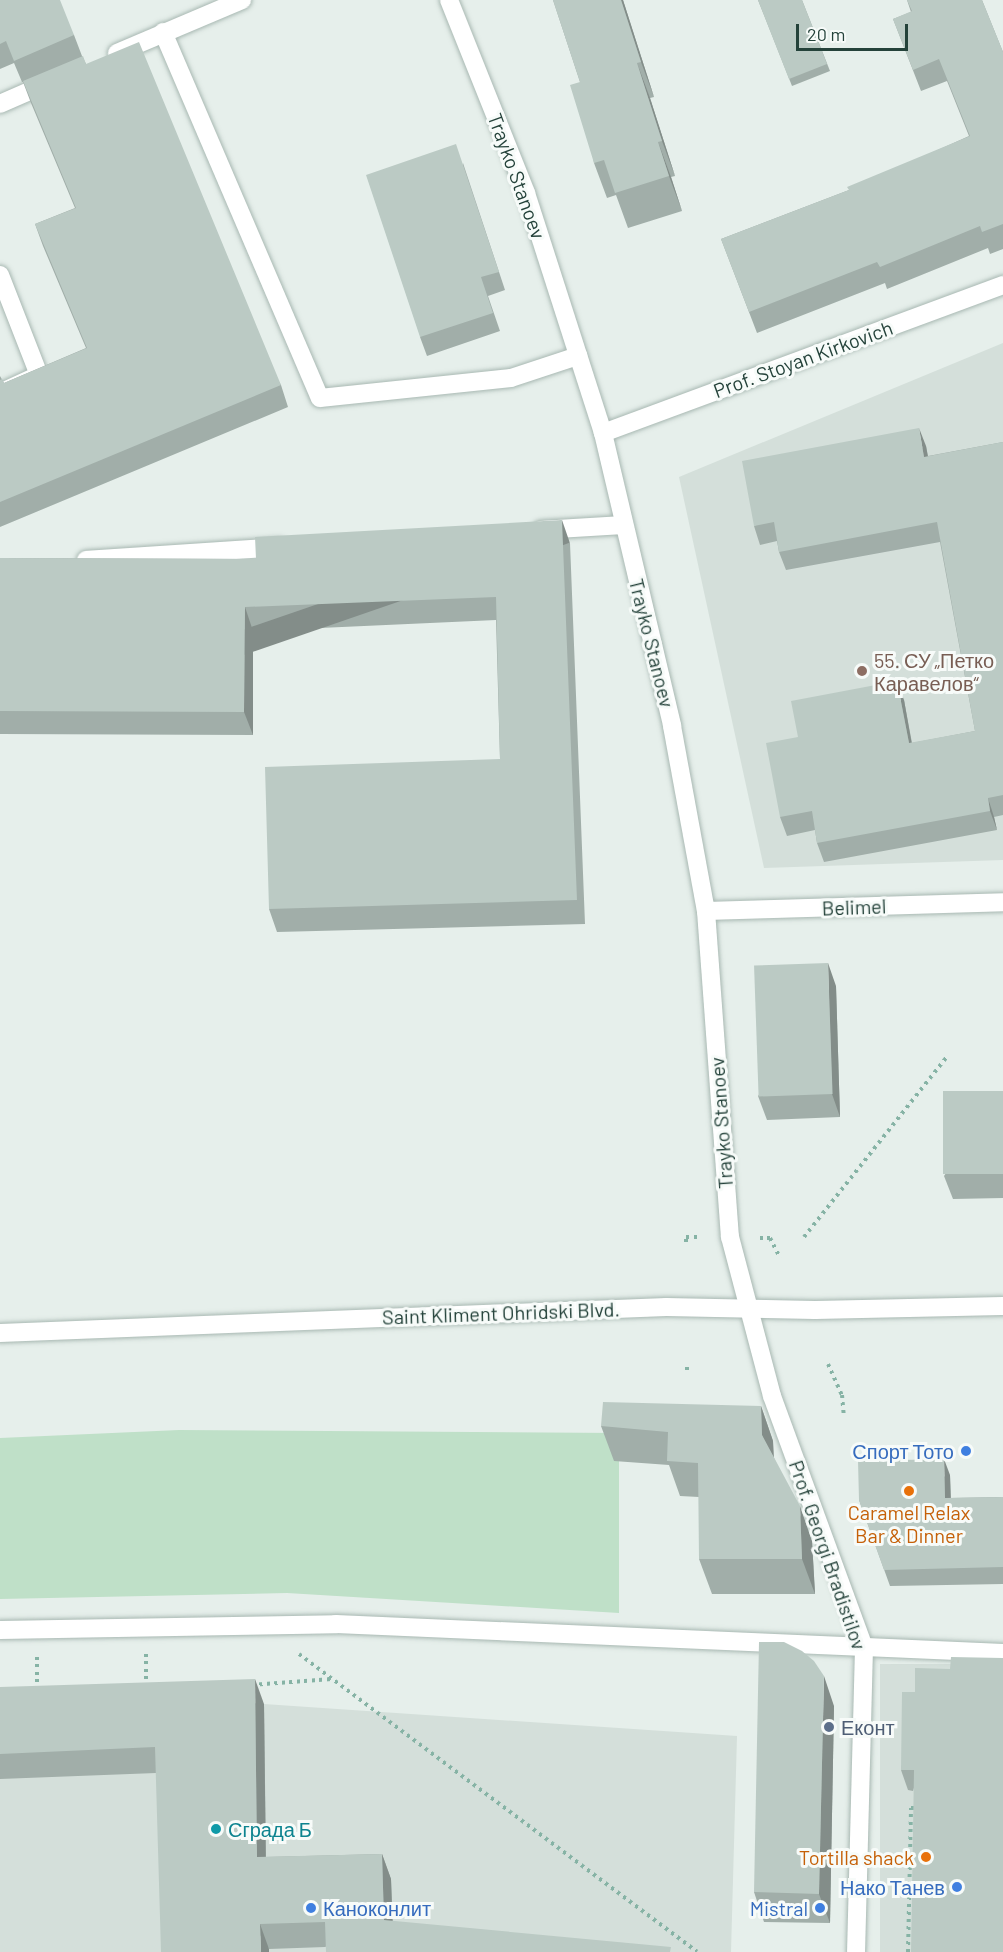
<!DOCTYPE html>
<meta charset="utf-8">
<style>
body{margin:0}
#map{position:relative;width:1003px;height:1952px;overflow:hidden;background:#e6efeb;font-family:Barlow,sans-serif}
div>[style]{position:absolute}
.built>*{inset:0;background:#d4dfda;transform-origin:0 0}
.green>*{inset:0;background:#bfe0c8}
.path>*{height:4px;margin-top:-2px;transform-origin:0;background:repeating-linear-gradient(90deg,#86b3a5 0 3px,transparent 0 7.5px)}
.roads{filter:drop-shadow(0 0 2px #a8b8b2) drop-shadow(0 0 2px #a8b8b2)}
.service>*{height:18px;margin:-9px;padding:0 9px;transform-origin:9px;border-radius:9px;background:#fff}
.minor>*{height:18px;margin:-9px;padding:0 9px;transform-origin:9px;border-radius:9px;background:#fff}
.secondary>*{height:18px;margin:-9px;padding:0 9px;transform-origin:9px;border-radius:9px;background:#fff}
.wall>*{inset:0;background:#a1aea9}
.shaded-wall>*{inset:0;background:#838d89;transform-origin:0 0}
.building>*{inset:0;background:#bbcac4;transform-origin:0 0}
.dots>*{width:16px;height:16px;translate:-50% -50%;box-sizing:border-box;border:3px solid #f7fbf9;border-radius:50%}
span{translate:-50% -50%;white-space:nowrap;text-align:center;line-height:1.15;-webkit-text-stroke:6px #f7fbf9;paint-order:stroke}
.street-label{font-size:20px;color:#24423a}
.education-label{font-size:20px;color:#785e54}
.left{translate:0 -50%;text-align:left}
.shop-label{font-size:20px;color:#366cbe}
.right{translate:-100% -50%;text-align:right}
.food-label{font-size:20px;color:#c56008}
.service-label{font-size:20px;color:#4e5e75}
.culture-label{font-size:20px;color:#0d838f}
.scale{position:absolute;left:796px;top:24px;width:112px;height:27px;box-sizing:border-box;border:3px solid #24423a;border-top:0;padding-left:8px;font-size:18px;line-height:21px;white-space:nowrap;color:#24423a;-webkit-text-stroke:4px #f7fbf9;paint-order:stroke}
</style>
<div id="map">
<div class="built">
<div style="clip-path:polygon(1003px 343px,1003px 860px,764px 868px,679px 477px)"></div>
<div style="left:880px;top:1664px;width:123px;height:288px"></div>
<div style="clip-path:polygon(264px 1704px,737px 1736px,731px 1952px,0 1952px,0 1712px)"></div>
</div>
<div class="green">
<div style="clip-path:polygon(179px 1430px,619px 1433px,619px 1613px,287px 1593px,0 1599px,0 1438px)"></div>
</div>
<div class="path">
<div style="left:804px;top:1237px;width:232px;rotate:-51.6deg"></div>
<div style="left:760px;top:1238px;width:10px"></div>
<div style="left:770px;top:1238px;width:22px;rotate:63deg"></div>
<div style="left:686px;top:1242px;width:5px;rotate:-90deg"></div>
<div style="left:686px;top:1237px;width:12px"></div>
<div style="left:828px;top:1364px;width:34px;rotate:66deg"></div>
<div style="left:842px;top:1395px;width:22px;rotate:85deg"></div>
<div style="left:687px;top:1370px;width:5px;rotate:-90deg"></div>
<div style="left:146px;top:1654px;width:32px;rotate:90deg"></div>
<div style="left:299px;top:1654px;width:497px;rotate:36.8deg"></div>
<div style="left:37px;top:1657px;width:32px;rotate:90deg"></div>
<div style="left:252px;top:1685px;width:80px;rotate:-4.3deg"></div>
<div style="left:908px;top:1952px;width:144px;rotate:-88.8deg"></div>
<div style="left:911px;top:1808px;width:6px"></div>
</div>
<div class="roads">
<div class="service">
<div style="left:163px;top:32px;width:398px;rotate:66.8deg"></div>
<div style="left:320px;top:398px;width:192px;rotate:-6deg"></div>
<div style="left:511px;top:378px;width:71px;rotate:-18.2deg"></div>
<div style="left:117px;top:53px;width:136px;rotate:-23deg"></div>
<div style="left:0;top:104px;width:52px;rotate:-23.6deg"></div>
<div style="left:0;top:275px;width:107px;rotate:68.7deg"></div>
<div style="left:39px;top:375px;width:43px;rotate:155.2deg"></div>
<div style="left:541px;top:530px;width:82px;rotate:-3.5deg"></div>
<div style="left:86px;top:560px;width:194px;rotate:-3.8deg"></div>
</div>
<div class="minor">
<div style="left:449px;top:0;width:208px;rotate:68.2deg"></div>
<div style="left:526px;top:193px;width:252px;rotate:72.2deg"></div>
<div style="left:603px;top:433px;width:301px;rotate:76.7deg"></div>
<div style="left:672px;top:726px;width:188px;rotate:79.6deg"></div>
<div style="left:706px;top:911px;width:327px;rotate:85.8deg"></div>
<div style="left:730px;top:1237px;width:164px;rotate:75.2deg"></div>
<div style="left:772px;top:1396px;width:268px;rotate:69.9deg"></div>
<div style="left:864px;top:1648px;width:304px;rotate:91.5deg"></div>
<div style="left:603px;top:433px;width:427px;rotate:-20.3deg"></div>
<div style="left:706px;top:911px;width:297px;rotate:-1.7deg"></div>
<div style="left:0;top:1630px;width:336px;rotate:-1deg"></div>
<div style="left:336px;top:1624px;width:668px;rotate:2.49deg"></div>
</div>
<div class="secondary">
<div style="left:0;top:1333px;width:667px;rotate:-2.24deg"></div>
<div style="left:666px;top:1307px;width:149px;rotate:1.2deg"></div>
<div style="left:815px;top:1310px;width:188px;rotate:-1.2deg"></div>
</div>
</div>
<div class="wall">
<div style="clip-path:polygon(0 0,74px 35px,82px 56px,86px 64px,281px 385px,288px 407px,0 527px,0 376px,4px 383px,86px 348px,43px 246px,35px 224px,75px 208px,31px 103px,23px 82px,22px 82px,14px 63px,0 69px)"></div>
<div style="clip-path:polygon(553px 0,623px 0,654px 97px,650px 98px,675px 176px,671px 177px,682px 211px,628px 228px,616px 195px,607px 198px,594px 163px,580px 82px)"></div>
<div style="clip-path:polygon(758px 0,802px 0,830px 71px,792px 86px)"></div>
<div style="clip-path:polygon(907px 0,982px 0,1003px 52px,1003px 249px,990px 254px,988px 248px,887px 289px,885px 283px,757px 333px,721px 239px,849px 190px,969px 136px,947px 81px,921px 91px,893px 19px,911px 12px)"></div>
<div style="clip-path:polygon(463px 163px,505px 290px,488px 296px,500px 331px,427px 356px,420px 337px)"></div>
<div style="clip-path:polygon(1003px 442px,1003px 815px,994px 817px,997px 830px,824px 862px,817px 843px,815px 830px,787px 836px,780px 817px,798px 737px,904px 700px,912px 743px,975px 731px,940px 542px,786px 570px,779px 552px,777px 541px,760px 545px,754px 526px,926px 446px,928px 456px)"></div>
<div style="clip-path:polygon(570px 543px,585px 924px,277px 932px,269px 909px,500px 759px,496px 620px,253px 631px,253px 735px,0 734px,0 558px,256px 559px)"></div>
<div style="clip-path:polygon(836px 986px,840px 1117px,767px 1120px,758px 1096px)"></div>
<div style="clip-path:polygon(1003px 1091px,1003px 1198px,953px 1199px,944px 1176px)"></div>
<div style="clip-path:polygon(761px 1406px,773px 1441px,774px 1458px,812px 1541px,815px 1594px,712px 1594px,699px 1559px,699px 1497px,680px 1496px,669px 1465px,614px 1461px,601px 1426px)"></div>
<div style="clip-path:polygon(950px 1475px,951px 1498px,1003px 1497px,1003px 1584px,890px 1586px,859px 1500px)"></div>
<div style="clip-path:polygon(950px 1669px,913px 1791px,908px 1790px,901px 1770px,915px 1692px)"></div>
<div style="clip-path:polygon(0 1687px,264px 1704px,266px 1857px,382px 1854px,391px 1879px,393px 1921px,325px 1947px,269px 1949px,156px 1773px,0 1779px)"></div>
<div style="clip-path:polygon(834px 1706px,830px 1923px,764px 1922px,754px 1892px)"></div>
</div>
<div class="shaded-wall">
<div style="clip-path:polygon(621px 0,623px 0,654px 97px,641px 62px)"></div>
<div style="clip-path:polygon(637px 63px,650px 98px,675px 176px,662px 141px)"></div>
<div style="clip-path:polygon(658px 142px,671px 177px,682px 211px,669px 176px)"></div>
<div style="clip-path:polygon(919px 428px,926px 446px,931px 475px,924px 457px)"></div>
<div style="left:562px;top:520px;width:24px;height:380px;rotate:71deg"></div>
<div style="clip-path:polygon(245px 607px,253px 631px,253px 735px,244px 712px)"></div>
<div style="clip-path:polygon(897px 681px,904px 700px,915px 762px,909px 743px)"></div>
<div style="clip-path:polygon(988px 798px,994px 817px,997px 830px,990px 811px)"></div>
<div style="clip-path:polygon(828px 963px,836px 986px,840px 1117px,832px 1094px)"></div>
<div style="clip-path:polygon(761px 1406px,773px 1441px,774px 1470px,762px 1435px)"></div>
<div style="clip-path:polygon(944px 1459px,950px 1475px,951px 1514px,945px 1498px)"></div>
<div style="clip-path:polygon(800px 1506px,812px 1541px,815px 1594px,802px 1559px)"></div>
<div style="clip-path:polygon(824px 1676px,834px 1706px,830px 1923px,819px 1894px)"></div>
<div style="clip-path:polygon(255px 1679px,264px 1704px,266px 1882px,257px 1857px)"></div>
<div style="clip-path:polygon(382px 1854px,391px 1879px,393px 1945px,384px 1920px)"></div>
<div style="clip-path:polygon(260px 1924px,269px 1949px,269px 1952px,261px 1952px)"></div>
</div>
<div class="building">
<div style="clip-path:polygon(0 0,60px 0,74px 35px,14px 61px,6px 41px,0 44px)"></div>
<div style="clip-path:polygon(553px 0,621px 0,641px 62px,637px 63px,662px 141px,658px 142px,669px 176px,615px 193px,604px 160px,594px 163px,570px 85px,580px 82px)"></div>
<div style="clip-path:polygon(758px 0,802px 0,827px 64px,789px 79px)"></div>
<div style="clip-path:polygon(907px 0,982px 0,1003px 52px,1003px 224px,982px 232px,980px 226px,880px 267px,877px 262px,749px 312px,721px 239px,849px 190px,847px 187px,970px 136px,939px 59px,913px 70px,893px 19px,912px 11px)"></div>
<div style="clip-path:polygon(139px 42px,281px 385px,0 502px,0 380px,2px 379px,4px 383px,87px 348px,35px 224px,76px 208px,23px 81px,83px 56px,86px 64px)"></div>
<div style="clip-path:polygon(456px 144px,499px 272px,481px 277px,493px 313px,420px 337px,366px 175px)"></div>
<div style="clip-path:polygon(919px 428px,924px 457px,1003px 442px,1003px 795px,988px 798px,990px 811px,817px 843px,812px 811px,780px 817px,766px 743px,798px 737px,791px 701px,897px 681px,909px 743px,975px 731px,937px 522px,779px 552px,774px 522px,754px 526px,742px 461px)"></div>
<div style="clip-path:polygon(562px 520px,577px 900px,269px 909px,265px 767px,500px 759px,496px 597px,245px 607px,244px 712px,0 711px,0 558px,256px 559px,255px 537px)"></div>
<div style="left:828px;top:963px;width:131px;height:74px;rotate:88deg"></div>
<div style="left:1003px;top:1091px;width:83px;height:60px;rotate:90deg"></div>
<div style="clip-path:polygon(603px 1402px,761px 1406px,762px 1435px,800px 1506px,802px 1559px,699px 1559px,698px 1463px,667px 1461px,668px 1432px,601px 1426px)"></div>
<div style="clip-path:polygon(944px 1459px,945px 1498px,1003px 1497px,1003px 1567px,884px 1570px,859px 1500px,858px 1461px)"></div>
<div style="clip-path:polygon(759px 1642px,784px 1642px,802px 1651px,814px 1661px,824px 1676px,819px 1894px,754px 1892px)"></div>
<div style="clip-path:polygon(951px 1657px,1003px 1658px,1003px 1952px,911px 1952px,914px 1770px,901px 1770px,902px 1692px,915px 1692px,915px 1668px,950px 1669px)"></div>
<div style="clip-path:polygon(255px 1679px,257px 1857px,382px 1854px,384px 1920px,671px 1947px,670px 1952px,326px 1952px,325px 1922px,260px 1924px,261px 1952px,161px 1952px,155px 1747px,0 1754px,0 1687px)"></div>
</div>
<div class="dots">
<div style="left:862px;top:671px;background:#8d6e63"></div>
<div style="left:966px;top:1451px;background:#3f7fe0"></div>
<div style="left:909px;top:1491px;background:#e8710a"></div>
<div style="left:829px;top:1727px;background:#5c6f8a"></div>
<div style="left:216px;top:1829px;background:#0f9aa8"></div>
<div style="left:926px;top:1857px;background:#e8710a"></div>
<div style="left:957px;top:1887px;background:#3f7fe0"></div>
<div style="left:311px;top:1908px;background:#3f7fe0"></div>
<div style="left:820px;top:1908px;background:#3f7fe0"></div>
</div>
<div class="street-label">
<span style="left:517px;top:176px;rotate:70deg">Trayko Stanoev</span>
<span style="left:803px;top:359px;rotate:-20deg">Prof. Stoyan Kirkovich</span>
<span style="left:652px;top:643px;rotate:76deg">Trayko Stanoev</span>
<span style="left:854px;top:907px;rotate:-2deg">Belimel</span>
<span style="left:721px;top:1123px;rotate:-94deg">Trayko Stanoev</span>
<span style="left:501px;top:1313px;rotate:-2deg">Saint Kliment Ohridski Blvd.</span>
<span style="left:828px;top:1555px;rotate:71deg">Prof. Georgi Bradistilov</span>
</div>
<div class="education-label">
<span class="left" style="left:874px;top:672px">55. СУ „Петко<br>Каравелов“</span>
</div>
<div class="shop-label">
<span class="right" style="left:954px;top:1451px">Спорт Тото</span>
<span class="right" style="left:945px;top:1887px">Нако Танев</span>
<span class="left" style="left:323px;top:1908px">Каноконлит</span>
<span class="right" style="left:808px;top:1908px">Mistral</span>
</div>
<div class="food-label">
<span style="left:909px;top:1524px">Caramel Relax<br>Bar &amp; Dinner</span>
<span class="right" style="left:914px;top:1857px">Tortilla shack</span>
</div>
<div class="service-label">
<span class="left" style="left:841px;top:1727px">Еконт</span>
</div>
<div class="culture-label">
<span class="left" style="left:228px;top:1829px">Сграда Б</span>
</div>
<div class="scale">20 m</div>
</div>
